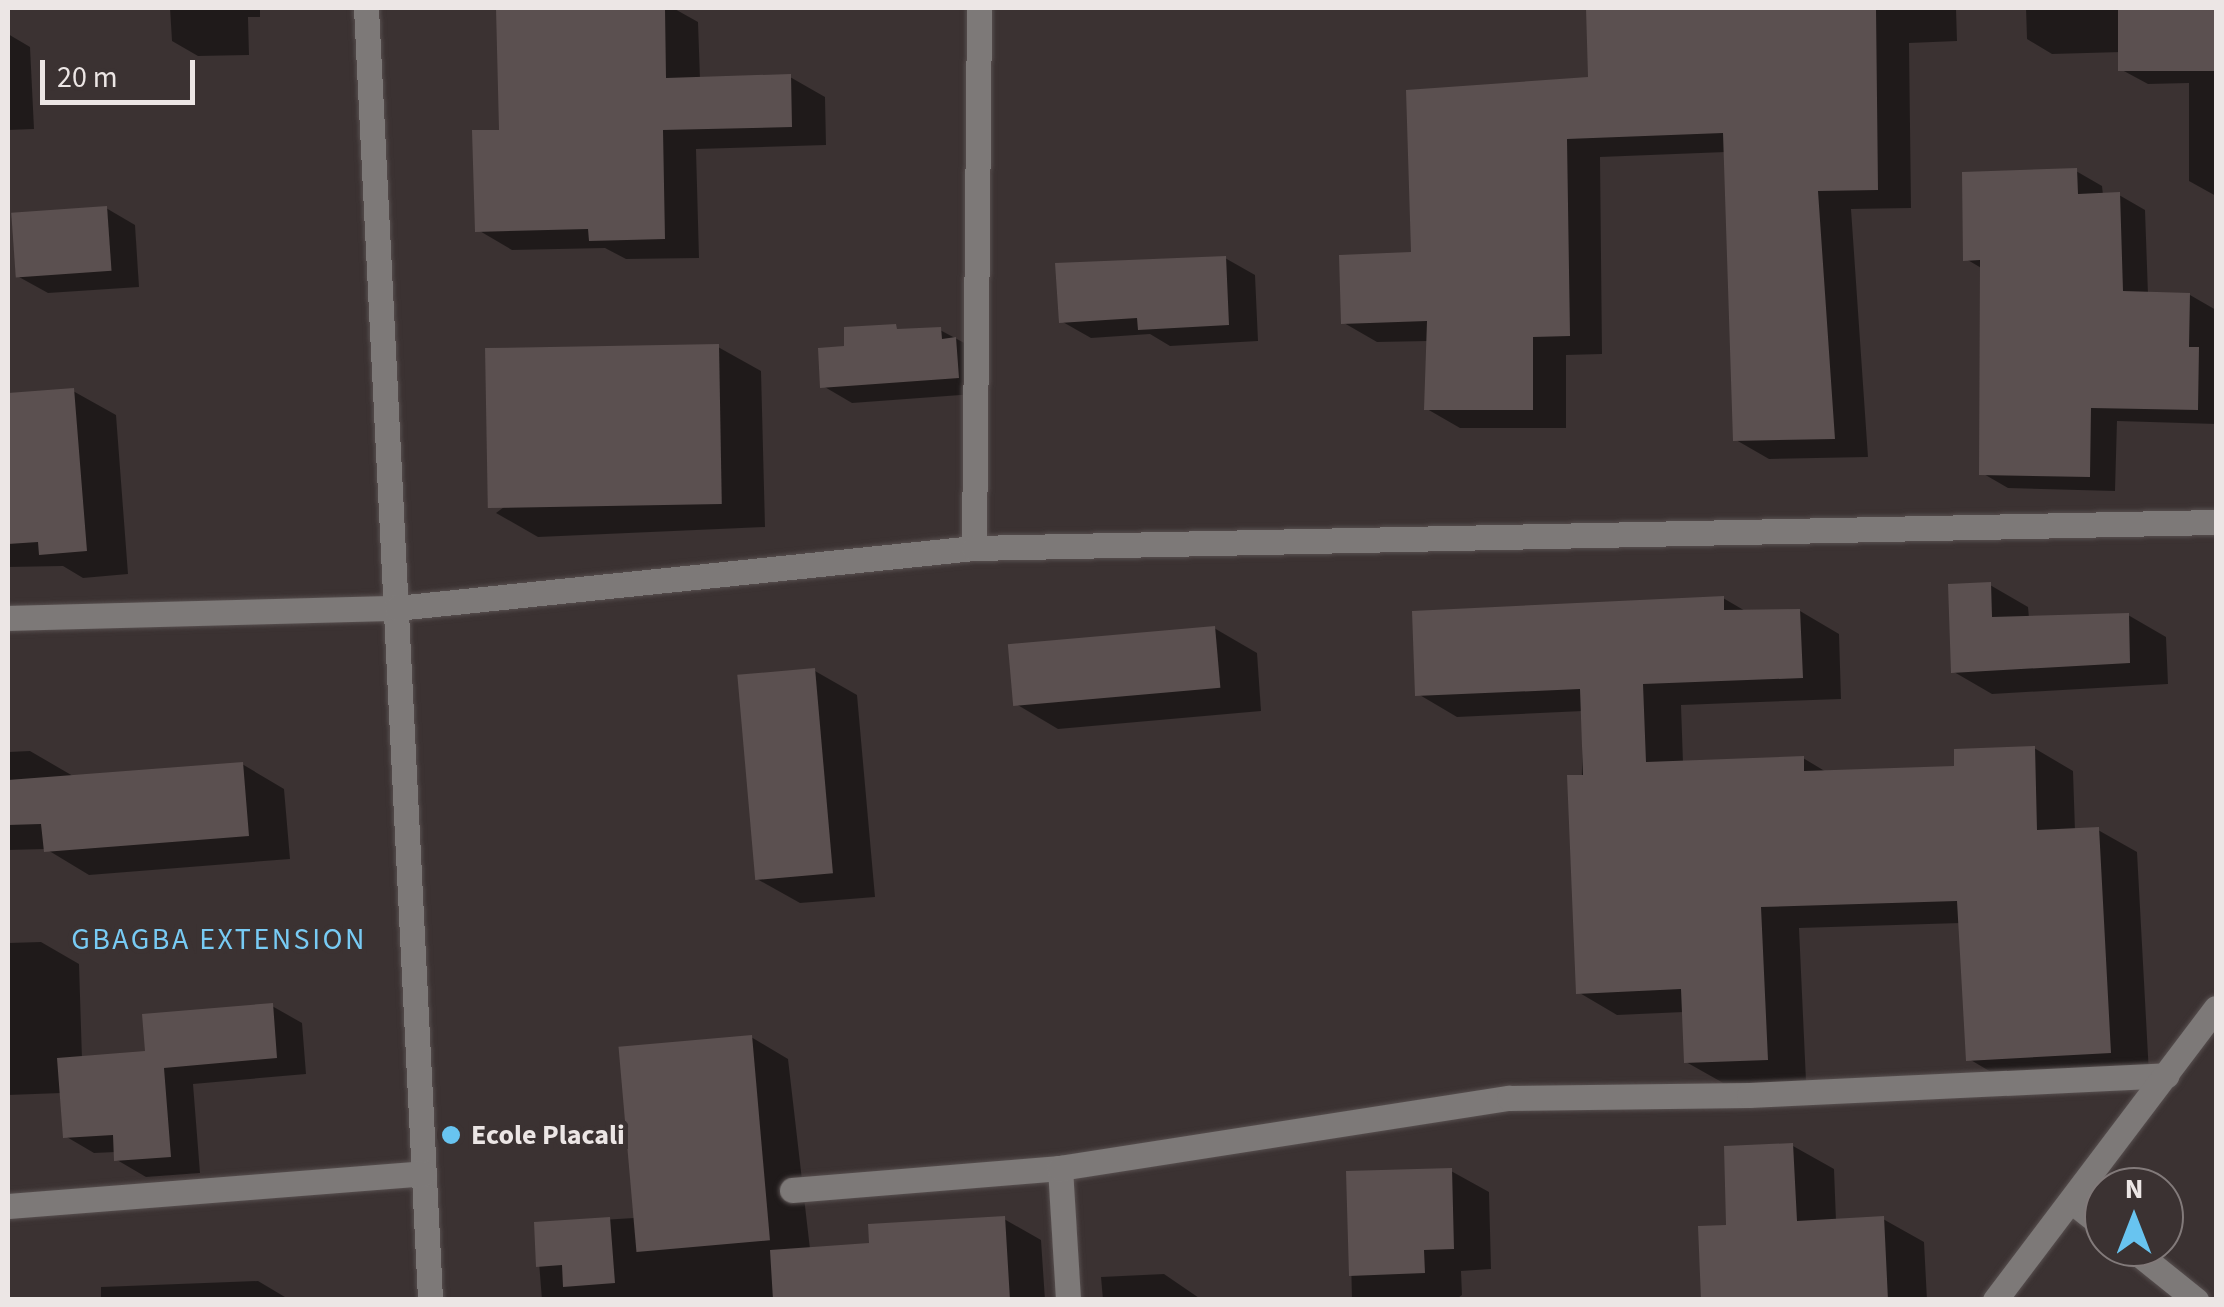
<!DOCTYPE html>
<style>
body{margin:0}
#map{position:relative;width:2224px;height:1307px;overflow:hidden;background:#3b3232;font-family:"Source Sans 3",sans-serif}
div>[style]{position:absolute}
.shadow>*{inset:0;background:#0007}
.building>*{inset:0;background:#5b5050;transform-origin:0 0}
.roads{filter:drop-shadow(0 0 2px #574f4f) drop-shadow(0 0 2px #574f4f)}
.minor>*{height:25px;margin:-12.5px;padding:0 12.5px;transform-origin:12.5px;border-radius:12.5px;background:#7d7978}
.dots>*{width:28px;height:28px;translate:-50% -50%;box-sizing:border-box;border:5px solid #3b3232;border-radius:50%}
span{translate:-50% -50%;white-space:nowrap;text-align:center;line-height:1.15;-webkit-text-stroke:10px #3b3232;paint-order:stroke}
.poi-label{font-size:28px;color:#ece6e5;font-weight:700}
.left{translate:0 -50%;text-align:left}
.neighbourhood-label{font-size:30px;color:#78cbf4;letter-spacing:2.5px}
.frame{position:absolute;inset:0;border:10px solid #ece6e5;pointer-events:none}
.north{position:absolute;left:2084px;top:1167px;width:100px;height:100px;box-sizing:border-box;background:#3b3232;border:2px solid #827a7a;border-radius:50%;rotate:0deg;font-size:28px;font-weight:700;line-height:40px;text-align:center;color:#ece6e5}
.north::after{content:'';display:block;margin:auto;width:35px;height:45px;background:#68c4f0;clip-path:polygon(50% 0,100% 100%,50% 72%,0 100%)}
.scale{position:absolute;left:40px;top:60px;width:155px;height:45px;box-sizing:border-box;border:5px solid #ece6e5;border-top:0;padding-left:12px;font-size:30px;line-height:35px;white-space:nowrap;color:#ece6e5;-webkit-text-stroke:8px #3b3232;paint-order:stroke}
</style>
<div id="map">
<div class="shadow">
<div style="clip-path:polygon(170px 8px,260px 8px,260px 17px,248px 17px,249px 55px,198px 56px,172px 41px)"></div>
<div style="clip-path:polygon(498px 8px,673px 8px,698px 22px,700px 79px,790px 77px,825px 97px,826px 145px,696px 149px,699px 258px,626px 259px,605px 248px,512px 250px,478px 230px,501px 132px)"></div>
<div style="clip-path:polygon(1589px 8px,1956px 8px,1957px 41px,1909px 43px,1911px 208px,1851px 209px,1868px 457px,1769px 459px,1736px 440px,1726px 152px,1600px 157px,1602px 354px,1566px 355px,1566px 428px,1460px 428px,1427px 409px,1429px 341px,1377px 342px,1344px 323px,1591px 79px)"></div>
<div style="clip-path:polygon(2026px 8px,2216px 8px,2216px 196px,2189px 181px,2189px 83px,2148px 84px,2122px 70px,2122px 52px,2052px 54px,2027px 39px)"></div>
<div style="clip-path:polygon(8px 34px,30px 47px,34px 129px,8px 130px)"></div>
<div style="clip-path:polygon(2076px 171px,2102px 186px,2103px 195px,2119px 195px,2145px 210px,2148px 294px,2190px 295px,2216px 310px,2216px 424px,2117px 421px,2115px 491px,2008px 488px,1982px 473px,1983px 269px,1966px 259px)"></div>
<div style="clip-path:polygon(106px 208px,135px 225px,139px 287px,48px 293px,19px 277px)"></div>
<div style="clip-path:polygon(1225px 258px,1255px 275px,1258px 341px,1170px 346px,1150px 334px,1091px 338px,1061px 321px)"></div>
<div style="clip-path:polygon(940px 330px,970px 346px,988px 393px,852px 403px,823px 386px)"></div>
<div style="clip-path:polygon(718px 347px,761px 371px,765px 527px,538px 537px,496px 513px)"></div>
<div style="clip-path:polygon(73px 391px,116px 415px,128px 574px,83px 578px,63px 566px,8px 567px,8px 396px)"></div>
<div style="clip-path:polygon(1990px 585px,2028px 607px,2029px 618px,2128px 615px,2166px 637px,2168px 684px,1992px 694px,1954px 672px)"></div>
<div style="clip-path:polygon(1723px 598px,1747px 612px,1800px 611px,1839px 634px,1841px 699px,1681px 705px,1683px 763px,1803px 758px,1828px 773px,1957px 769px,2034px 748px,2073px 771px,2075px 831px,2098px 830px,2137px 852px,2149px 1074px,2008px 1082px,1969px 1059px,1961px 923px,1799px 928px,1806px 1081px,1725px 1084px,1686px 1062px,1684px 1012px,1617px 1015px,1578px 992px,1583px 711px,1457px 717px,1418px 694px)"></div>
<div style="clip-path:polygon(1214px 628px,1257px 653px,1261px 711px,1058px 729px,1016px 704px)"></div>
<div style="clip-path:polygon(815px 671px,857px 695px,875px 897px,800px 903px,757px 879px)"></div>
<div style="clip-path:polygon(30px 751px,73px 776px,242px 764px,284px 789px,290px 859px,89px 875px,46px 849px,8px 850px,8px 752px)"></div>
<div style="clip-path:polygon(41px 942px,79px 964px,82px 1059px,147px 1053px,272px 1006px,302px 1023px,306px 1074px,193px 1084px,200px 1173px,146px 1177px,117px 1160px,116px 1152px,94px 1153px,65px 1136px,62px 1093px,8px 1095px,8px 943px)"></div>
<div style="clip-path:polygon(751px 1037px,788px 1059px,810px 1249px,872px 1245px,1004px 1219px,1041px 1240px,1045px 1300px,542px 1300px,536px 1224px,634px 1218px)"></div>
<div style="clip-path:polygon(1793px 1146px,1834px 1169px,1836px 1221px,1883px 1219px,1924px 1242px,1927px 1300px,1704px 1300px,1729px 1227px)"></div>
<div style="clip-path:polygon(1451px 1171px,1489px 1192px,1491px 1269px,1461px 1271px,1462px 1295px,1455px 1300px,1352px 1300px,1349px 1174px)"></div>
<div style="clip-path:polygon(1164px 1274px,1202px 1300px,1103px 1300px,1101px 1277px)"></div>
<div style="clip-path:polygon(258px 1281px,290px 1300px,101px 1300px,101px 1287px)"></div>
</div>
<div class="building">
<div style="clip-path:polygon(496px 8px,665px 8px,666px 78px,791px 74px,792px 127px,663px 130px,665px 239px,589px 241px,588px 229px,475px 232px,472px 130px,499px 130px)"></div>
<div style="clip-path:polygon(1586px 8px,1876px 8px,1878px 190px,1818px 191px,1835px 439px,1733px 441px,1723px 133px,1567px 139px,1570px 336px,1533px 337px,1533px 410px,1424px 410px,1427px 321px,1341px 324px,1339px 255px,1411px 252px,1406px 90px,1588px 77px)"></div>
<div style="left:2118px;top:8px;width:98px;height:63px"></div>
<div style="clip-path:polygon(2077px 168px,2078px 194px,2120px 192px,2123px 291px,2190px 293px,2189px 347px,2199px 347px,2198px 410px,2091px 408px,2090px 477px,1979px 475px,1980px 260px,1963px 261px,1962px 172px)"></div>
<div style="left:107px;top:206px;width:65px;height:96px;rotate:86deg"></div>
<div style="clip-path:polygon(1226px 256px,1229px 325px,1138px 330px,1137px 318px,1059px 323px,1055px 263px)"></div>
<div style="clip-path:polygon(896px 324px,897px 329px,941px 327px,942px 339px,956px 337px,959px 378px,820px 388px,818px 348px,844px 346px,844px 327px)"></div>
<div style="left:719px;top:344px;width:160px;height:234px;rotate:89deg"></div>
<div style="clip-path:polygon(74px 388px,87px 551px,39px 555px,38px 542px,8px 544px,8px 393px)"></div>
<div style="clip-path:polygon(1991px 582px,1992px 617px,2129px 613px,2130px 663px,1951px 673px,1948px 584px)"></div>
<div style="clip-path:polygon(1724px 596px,1724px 610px,1800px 609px,1803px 678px,1643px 684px,1646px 762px,1804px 756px,1804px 771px,1954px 766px,1954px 749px,2035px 746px,2037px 830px,2099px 827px,2111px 1053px,1966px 1061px,1957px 901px,1761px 907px,1768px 1060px,1684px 1063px,1681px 989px,1576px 994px,1567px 775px,1583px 775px,1580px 689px,1415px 696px,1412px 611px)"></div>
<div style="left:1215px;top:626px;width:62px;height:208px;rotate:85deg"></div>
<div style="left:815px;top:668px;width:206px;height:78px;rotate:85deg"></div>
<div style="clip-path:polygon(243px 762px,249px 836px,44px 852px,41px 824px,8px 825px,8px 780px)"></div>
<div style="clip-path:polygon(273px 1003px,277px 1058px,164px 1068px,171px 1157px,114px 1161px,113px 1135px,63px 1138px,57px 1058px,145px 1051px,142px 1014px)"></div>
<div style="left:752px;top:1035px;width:206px;height:134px;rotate:85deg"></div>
<div style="clip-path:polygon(1793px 1143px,1797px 1221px,1884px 1216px,1888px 1300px,1701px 1300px,1698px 1226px,1726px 1225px,1724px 1146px)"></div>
<div style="clip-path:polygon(1452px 1168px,1454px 1249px,1424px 1250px,1425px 1273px,1349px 1276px,1346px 1171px)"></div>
<div style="clip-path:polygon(1005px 1216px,1010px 1300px,773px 1300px,770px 1250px,869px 1243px,868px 1224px)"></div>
<div style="clip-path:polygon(610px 1217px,615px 1283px,563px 1287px,562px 1265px,536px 1267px,534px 1222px)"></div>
</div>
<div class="roads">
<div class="minor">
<div style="left:366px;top:8px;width:1294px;rotate:87.16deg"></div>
<div style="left:974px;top:548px;width:540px;rotate:-89.47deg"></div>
<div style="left:8px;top:618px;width:389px;rotate:-1.5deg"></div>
<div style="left:397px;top:608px;width:580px;rotate:-5.94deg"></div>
<div style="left:974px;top:548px;width:1242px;rotate:-1.2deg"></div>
<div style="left:1060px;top:1168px;width:132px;rotate:86.5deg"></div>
<div style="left:792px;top:1190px;width:269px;rotate:-4.7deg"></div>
<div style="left:1060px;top:1168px;width:454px;rotate:-8.9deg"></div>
<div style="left:1509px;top:1098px;width:240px;rotate:-0.7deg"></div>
<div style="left:1749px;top:1095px;width:418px;rotate:-2.7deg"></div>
<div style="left:2071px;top:1201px;width:42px;rotate:38.2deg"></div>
<div style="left:8px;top:1206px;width:417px;rotate:-4.5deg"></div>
<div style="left:2130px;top:1247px;width:85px;rotate:38.8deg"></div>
<div style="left:1995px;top:1300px;width:366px;rotate:-52.9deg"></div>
</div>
</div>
<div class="dots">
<div style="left:451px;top:1135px;background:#68c4f0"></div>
</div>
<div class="poi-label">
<span class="left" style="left:471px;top:1135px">Ecole Placali</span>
</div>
<div class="neighbourhood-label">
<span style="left:219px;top:940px">GBAGBA EXTENSION</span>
</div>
<div class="frame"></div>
<div class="north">N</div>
<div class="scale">20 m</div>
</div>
